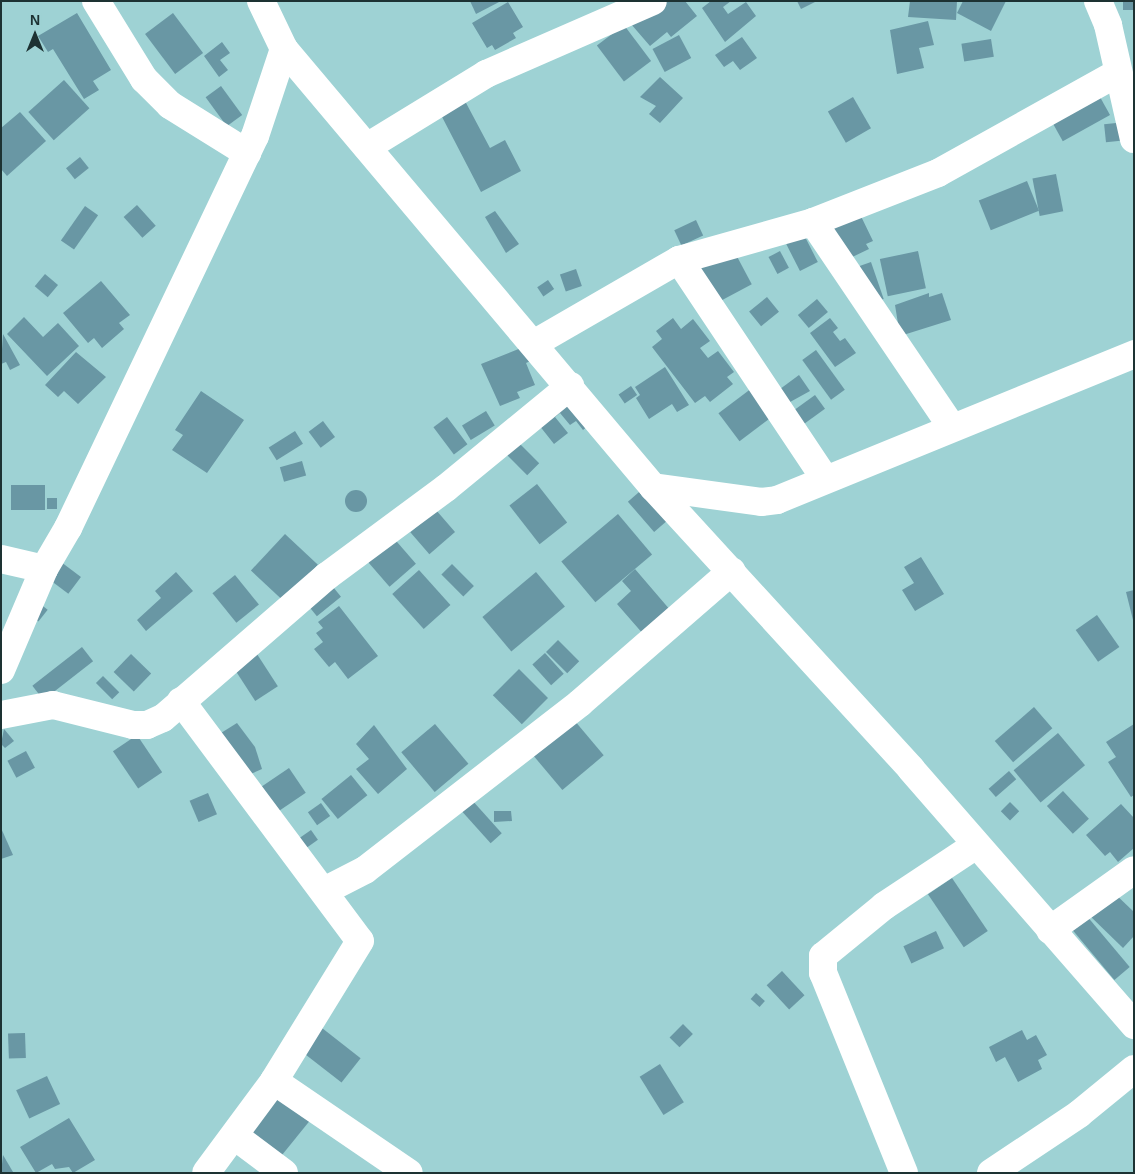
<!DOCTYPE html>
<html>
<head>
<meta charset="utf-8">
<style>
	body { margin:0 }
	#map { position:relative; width:1135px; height:1174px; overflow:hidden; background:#9ed2d4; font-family:Arial,sans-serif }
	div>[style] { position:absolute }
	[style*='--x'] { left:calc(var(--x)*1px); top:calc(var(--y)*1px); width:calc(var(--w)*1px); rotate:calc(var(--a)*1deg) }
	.building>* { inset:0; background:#6997a4; transform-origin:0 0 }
	.round { border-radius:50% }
	.minor>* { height:28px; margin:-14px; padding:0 14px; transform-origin:14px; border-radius:14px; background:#fff }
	span { translate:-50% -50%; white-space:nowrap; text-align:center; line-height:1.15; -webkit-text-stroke:4px #9ed2d4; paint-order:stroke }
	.frame { position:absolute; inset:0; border:2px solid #1d3233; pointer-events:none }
	.north { position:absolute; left:10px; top:10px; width:50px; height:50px; -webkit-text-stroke:4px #9ed2d4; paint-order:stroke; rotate:0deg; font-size:14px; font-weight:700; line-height:20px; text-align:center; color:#1d3233 }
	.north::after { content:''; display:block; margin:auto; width:18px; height:22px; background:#1d3233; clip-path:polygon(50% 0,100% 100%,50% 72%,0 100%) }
</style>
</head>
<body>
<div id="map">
	<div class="building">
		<i style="clip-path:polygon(470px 1px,501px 1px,476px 14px)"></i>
		<i style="clip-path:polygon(663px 1px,685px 1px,697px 16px,671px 37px,667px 32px,650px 46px,631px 24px)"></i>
		<i style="clip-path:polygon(711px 1px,731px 1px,723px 7px,728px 14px,746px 2px,756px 16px,725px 42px,702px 8px)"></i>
		<i style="clip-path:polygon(797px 1px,817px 1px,801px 9px)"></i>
		<i style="clip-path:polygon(910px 1px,957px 1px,956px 20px,908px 17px)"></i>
		<i style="clip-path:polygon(963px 1px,1006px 1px,991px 31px,957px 13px)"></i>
		<i style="left:1123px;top:1px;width:11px;height:9px"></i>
		<i style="clip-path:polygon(508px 2px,523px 27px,513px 33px,516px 38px,495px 50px,492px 45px,487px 48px,472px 23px)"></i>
		<i style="clip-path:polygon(77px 13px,111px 70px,93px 81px,99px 90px,84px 99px,53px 49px,48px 52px,38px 36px)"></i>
		<i style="left:173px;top:13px;width:50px;height:35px;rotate:53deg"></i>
		<i style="clip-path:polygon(928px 21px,934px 45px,919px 48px,924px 68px,897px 74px,890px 30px)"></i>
		<i style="left:624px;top:25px;width:45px;height:34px;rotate:53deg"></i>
		<i style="left:679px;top:35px;width:26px;height:30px;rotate:62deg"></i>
		<i style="clip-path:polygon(742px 37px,757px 58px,740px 70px,733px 61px,724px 67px,715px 55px)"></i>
		<i style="left:991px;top:39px;width:18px;height:30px;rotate:81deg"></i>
		<i style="clip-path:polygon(222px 42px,230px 53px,220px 60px,228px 70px,219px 77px,204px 56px)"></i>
		<i style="clip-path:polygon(660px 77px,683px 98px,660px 123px,649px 114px,656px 106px,640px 97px)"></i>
		<i style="left:64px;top:80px;width:38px;height:48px;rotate:48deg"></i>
		<i style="left:221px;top:86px;width:36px;height:19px;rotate:54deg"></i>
		<i style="left:1095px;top:88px;width:31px;height:54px;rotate:61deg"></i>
		<i style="left:853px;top:97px;width:36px;height:29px;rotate:60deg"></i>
		<i style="clip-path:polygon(465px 101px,490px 148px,505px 140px,521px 171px,481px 192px,440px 113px)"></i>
		<i style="clip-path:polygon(20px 112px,46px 141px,7px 176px,1px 169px,1px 128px)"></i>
		<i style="left:1126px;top:122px;width:18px;height:22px;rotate:84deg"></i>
		<i style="left:80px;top:157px;width:14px;height:18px;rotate:51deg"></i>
		<i style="left:1056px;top:174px;width:38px;height:24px;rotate:79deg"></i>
		<i style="left:1027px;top:181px;width:32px;height:52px;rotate:68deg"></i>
		<i style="left:137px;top:205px;width:28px;height:18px;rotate:48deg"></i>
		<i style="left:85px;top:206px;width:16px;height:42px;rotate:35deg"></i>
		<i style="clip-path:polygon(857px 208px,873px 241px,866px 244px,869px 249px,844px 261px,830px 217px)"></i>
		<i style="clip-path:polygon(495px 211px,519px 244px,506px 253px,485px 217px)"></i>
		<i style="left:696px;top:220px;width:17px;height:24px;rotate:65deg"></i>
		<i style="left:801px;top:229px;width:37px;height:20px;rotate:63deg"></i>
		<i style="left:733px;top:249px;width:40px;height:44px;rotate:62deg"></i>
		<i style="left:780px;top:251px;width:19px;height:13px;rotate:62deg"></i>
		<i style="left:918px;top:251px;width:38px;height:39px;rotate:78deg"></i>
		<i style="left:871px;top:262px;width:39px;height:15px;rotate:71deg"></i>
		<i style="left:576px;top:269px;width:18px;height:17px;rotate:71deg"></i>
		<i style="left:45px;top:274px;width:17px;height:16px;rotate:40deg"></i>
		<i style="left:548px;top:280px;width:11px;height:13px;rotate:56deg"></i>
		<i style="clip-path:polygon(101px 281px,130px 315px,119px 323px,124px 329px,102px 348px,94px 338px,88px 343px,63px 313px)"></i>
		<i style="clip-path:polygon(929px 293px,929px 297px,942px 293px,951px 320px,900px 336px,895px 305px)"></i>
		<i style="left:767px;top:297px;width:19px;height:23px;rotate:51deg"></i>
		<i style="left:817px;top:299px;width:17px;height:25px;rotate:50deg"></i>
		<i style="clip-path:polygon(24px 317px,43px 337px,58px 323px,79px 346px,47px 376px,7px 334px)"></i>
		<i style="clip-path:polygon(673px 318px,681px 329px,693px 319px,710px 341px,700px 348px,708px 358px,718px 351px,734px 372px,727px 377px,733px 384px,710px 402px,705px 396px,695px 403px,652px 347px,662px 339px,656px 331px)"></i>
		<i style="clip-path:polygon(830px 318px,838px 328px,833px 332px,840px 341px,845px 338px,856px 353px,835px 367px,810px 333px)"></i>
		<i style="clip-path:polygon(3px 334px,20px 365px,10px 370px,6px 362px,1px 364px)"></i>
		<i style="clip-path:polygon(531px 344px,537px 358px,526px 363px,535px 385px,517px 392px,520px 398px,500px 406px,481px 364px)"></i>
		<i style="left:816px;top:350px;width:49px;height:17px;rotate:54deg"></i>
		<i style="clip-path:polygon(76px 352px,106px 377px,78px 404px,64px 391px,58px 397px,45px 385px)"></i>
		<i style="clip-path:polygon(665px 367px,689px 405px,677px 412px,672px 404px,649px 419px,636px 398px,640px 395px,635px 387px)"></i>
		<i style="clip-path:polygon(799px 375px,810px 391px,781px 407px,772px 395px)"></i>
		<i style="left:756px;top:385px;width:35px;height:47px;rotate:53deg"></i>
		<i style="left:631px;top:386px;width:11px;height:15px;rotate:56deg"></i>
		<i style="clip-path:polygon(201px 391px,244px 420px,207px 473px,172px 450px,183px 435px,175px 430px)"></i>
		<i style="clip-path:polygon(571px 391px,594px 421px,583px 430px,576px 421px,570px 425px,560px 413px,555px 417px,568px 433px,554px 444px,535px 420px)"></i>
		<i style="left:815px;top:395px;width:17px;height:29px;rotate:54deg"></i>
		<i style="left:486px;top:411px;width:17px;height:28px;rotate:59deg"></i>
		<i style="left:447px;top:417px;width:34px;height:17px;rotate:53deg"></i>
		<i style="left:323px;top:421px;width:20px;height:18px;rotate:53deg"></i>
		<i style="left:295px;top:431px;width:15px;height:31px;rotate:58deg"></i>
		<i style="left:518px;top:442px;width:30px;height:17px;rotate:45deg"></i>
		<i style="left:302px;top:461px;width:15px;height:23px;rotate:74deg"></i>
		<i style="left:537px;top:484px;width:49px;height:35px;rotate:52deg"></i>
		<i style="left:11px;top:485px;width:34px;height:25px"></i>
		<i style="left:646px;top:486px;width:40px;height:24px;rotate:49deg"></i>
		<i class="round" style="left:345px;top:490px;width:22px;height:22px"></i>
		<i style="left:47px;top:498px;width:10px;height:11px"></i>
		<i style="left:436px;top:510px;width:29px;height:34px;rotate:49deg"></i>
		<i style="left:618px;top:514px;width:53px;height:74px;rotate:50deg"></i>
		<i style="left:285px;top:534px;width:45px;height:50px;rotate:43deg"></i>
		<i style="left:391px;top:535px;width:38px;height:35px;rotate:49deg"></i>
		<i style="clip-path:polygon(921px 557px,944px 594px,915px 611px,902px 590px,914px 583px,904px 567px)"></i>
		<i style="left:61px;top:562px;width:25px;height:21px;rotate:37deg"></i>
		<i style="left:452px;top:564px;width:31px;height:15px;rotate:45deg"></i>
		<i style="clip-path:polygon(635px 569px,671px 611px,644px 635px,617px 604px,631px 591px,622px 581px)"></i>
		<i style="left:419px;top:570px;width:47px;height:36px;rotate:48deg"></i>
		<i style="clip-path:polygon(176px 572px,193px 591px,146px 631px,137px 620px,161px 598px,155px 591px)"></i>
		<i style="left:536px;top:572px;width:45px;height:70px;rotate:50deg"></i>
		<i style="left:235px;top:575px;width:38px;height:29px;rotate:51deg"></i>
		<i style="left:329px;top:582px;width:19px;height:31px;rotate:51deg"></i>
		<i style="clip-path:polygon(1134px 590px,1134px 620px,1133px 620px,1126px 592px)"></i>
		<i style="left:39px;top:603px;width:11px;height:15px;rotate:38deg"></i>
		<i style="clip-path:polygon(339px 606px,378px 656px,348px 679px,335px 662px,329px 667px,314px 649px,323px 642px,316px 633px,323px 628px,318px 622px)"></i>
		<i style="left:1097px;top:615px;width:39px;height:26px;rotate:55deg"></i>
		<i style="left:558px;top:640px;width:30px;height:17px;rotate:45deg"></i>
		<i style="left:82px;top:647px;width:18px;height:63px;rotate:52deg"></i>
		<i style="left:255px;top:651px;width:42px;height:27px;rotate:57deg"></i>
		<i style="left:545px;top:653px;width:28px;height:17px;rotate:48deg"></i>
		<i style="left:131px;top:654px;width:28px;height:25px;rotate:44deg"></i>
		<i style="left:519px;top:669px;width:41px;height:37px;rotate:45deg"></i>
		<i style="left:103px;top:676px;width:23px;height:10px;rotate:45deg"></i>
		<i style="left:1034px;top:707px;width:28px;height:52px;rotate:49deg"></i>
		<i style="left:569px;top:714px;width:54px;height:54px;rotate:50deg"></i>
		<i style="clip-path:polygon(237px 723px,255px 747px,262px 769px,246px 776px,221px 733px)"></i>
		<i style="left:435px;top:724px;width:52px;height:44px;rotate:50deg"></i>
		<i style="clip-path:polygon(1134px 724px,1134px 795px,1131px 797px,1108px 762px,1116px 757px,1106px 742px)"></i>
		<i style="clip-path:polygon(374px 725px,407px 769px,378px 794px,356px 769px,369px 759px,356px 744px)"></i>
		<i style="clip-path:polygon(4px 729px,14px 741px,5px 748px,1px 744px)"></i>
		<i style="left:1058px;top:733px;width:42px;height:58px;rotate:50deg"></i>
		<i style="left:137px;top:735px;width:45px;height:29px;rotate:56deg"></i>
		<i style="left:26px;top:751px;width:19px;height:21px;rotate:62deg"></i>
		<i style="left:289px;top:768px;width:30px;height:36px;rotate:56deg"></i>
		<i style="left:1009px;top:771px;width:11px;height:27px;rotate:49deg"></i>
		<i style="left:351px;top:775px;width:26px;height:38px;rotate:51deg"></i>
		<i style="left:1063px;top:791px;width:38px;height:22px;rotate:47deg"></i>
		<i style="left:208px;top:793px;width:23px;height:20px;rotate:67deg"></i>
		<i style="left:471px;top:799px;width:46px;height:15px;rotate:48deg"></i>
		<i style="left:1010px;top:802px;width:13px;height:13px;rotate:45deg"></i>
		<i style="left:321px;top:803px;width:16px;height:16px;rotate:55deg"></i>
		<i style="clip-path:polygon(1121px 804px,1134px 818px,1134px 848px,1118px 862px,1110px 852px,1105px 856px,1086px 835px)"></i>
		<i style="clip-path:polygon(494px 811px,511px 811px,512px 821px,494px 822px)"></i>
		<i style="clip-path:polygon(1px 828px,13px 855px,1px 859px)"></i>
		<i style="left:311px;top:830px;width:12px;height:18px;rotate:55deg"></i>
		<i style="left:952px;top:878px;width:64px;height:29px;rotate:56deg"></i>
		<i style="clip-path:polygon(1110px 889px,1134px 912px,1134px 936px,1123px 948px,1087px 913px)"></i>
		<i style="left:1086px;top:915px;width:68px;height:20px;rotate:50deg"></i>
		<i style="left:936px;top:931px;width:19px;height:36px;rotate:65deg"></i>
		<i style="left:782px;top:971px;width:33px;height:21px;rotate:47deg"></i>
		<i style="left:756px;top:993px;width:12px;height:8px;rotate:42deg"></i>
		<i style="left:683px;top:1024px;width:14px;height:19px;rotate:45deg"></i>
		<i style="left:322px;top:1028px;width:49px;height:31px;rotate:38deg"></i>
		<i style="clip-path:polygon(1022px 1030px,1027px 1040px,1036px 1035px,1047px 1055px,1038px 1060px,1042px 1069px,1018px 1082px,1005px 1057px,996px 1062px,989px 1047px)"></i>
		<i style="left:25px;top:1033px;width:25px;height:17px;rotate:88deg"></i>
		<i style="left:660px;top:1064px;width:45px;height:24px;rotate:58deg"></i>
		<i style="left:47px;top:1076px;width:31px;height:34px;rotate:65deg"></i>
		<i style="left:276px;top:1091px;width:45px;height:55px;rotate:39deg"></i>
		<i style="clip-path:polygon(69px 1118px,95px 1160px,73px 1173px,69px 1167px,55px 1169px,52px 1164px,36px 1173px,20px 1147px)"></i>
		<i style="clip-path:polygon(3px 1155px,13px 1172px,11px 1173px,1px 1173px)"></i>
	</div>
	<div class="minor">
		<i style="--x:96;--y:1;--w:92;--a:58.4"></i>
		<i style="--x:144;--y:79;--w:37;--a:45"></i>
		<i style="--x:170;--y:105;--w:91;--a:31.9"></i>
		<i style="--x:261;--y:1;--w:53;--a:64.4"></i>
		<i style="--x:284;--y:49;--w:573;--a:49.89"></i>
		<i style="--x:653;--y:487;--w:382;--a:47.5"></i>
		<i style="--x:911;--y:769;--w:340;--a:48.9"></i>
		<i style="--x:1098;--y:1;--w:26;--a:67"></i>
		<i style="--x:1108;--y:25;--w:117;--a:77.2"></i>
		<i style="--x:367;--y:147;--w:140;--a:-31.5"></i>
		<i style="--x:486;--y:74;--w:182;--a:-23.6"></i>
		<i style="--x:813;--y:222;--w:248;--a:55.9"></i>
		<i style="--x:679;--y:260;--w:263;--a:56.3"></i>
		<i style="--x:535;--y:343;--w:166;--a:-30"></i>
		<i style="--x:679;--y:260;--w:139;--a:-15.8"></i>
		<i style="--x:813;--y:222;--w:134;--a:-21.4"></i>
		<i style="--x:938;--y:173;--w:204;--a:-29.1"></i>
		<i style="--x:653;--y:487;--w:109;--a:7.9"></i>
		<i style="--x:761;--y:502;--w:16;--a:-7"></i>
		<i style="--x:777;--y:500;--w:386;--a:-22.2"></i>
		<i style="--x:1;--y:559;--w:44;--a:13.1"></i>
		<i style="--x:1;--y:670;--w:110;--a:-66.9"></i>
		<i style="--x:44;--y:569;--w:48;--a:-59.7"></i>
		<i style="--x:68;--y:528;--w:434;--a:-64.5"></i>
		<i style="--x:255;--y:136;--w:92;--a:-71.6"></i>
		<i style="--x:181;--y:701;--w:299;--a:53.3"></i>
		<i style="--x:360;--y:941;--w:164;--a:121.6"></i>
		<i style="--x:274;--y:1081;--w:114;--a:126.5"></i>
		<i style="--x:1;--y:715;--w:53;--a:-10.9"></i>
		<i style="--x:53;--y:705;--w:82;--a:14"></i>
		<i style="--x:133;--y:725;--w:14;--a:0"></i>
		<i style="--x:147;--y:725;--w:17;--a:-24"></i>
		<i style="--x:163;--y:718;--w:217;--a:-40.9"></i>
		<i style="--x:327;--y:576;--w:148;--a:-36.5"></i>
		<i style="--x:446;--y:488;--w:161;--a:-39.4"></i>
		<i style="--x:324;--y:891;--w:46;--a:-27.1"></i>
		<i style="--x:365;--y:870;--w:272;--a:-37.8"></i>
		<i style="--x:580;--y:703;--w:201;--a:-41"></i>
		<i style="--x:1050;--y:930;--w:103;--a:-35.5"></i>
		<i style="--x:274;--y:1081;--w:163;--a:34.3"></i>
		<i style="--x:236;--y:1137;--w:60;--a:36.9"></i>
		<i style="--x:904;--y:1173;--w:216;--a:-112"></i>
		<i style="--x:823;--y:973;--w:17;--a:-90"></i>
		<i style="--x:823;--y:956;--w:79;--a:-39.3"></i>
		<i style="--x:884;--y:906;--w:110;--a:-33.5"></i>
		<i style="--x:991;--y:1173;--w:106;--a:-33.8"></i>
		<i style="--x:1079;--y:1114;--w:71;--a:-39.3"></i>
	</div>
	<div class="frame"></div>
	<div class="north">N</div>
</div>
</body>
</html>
